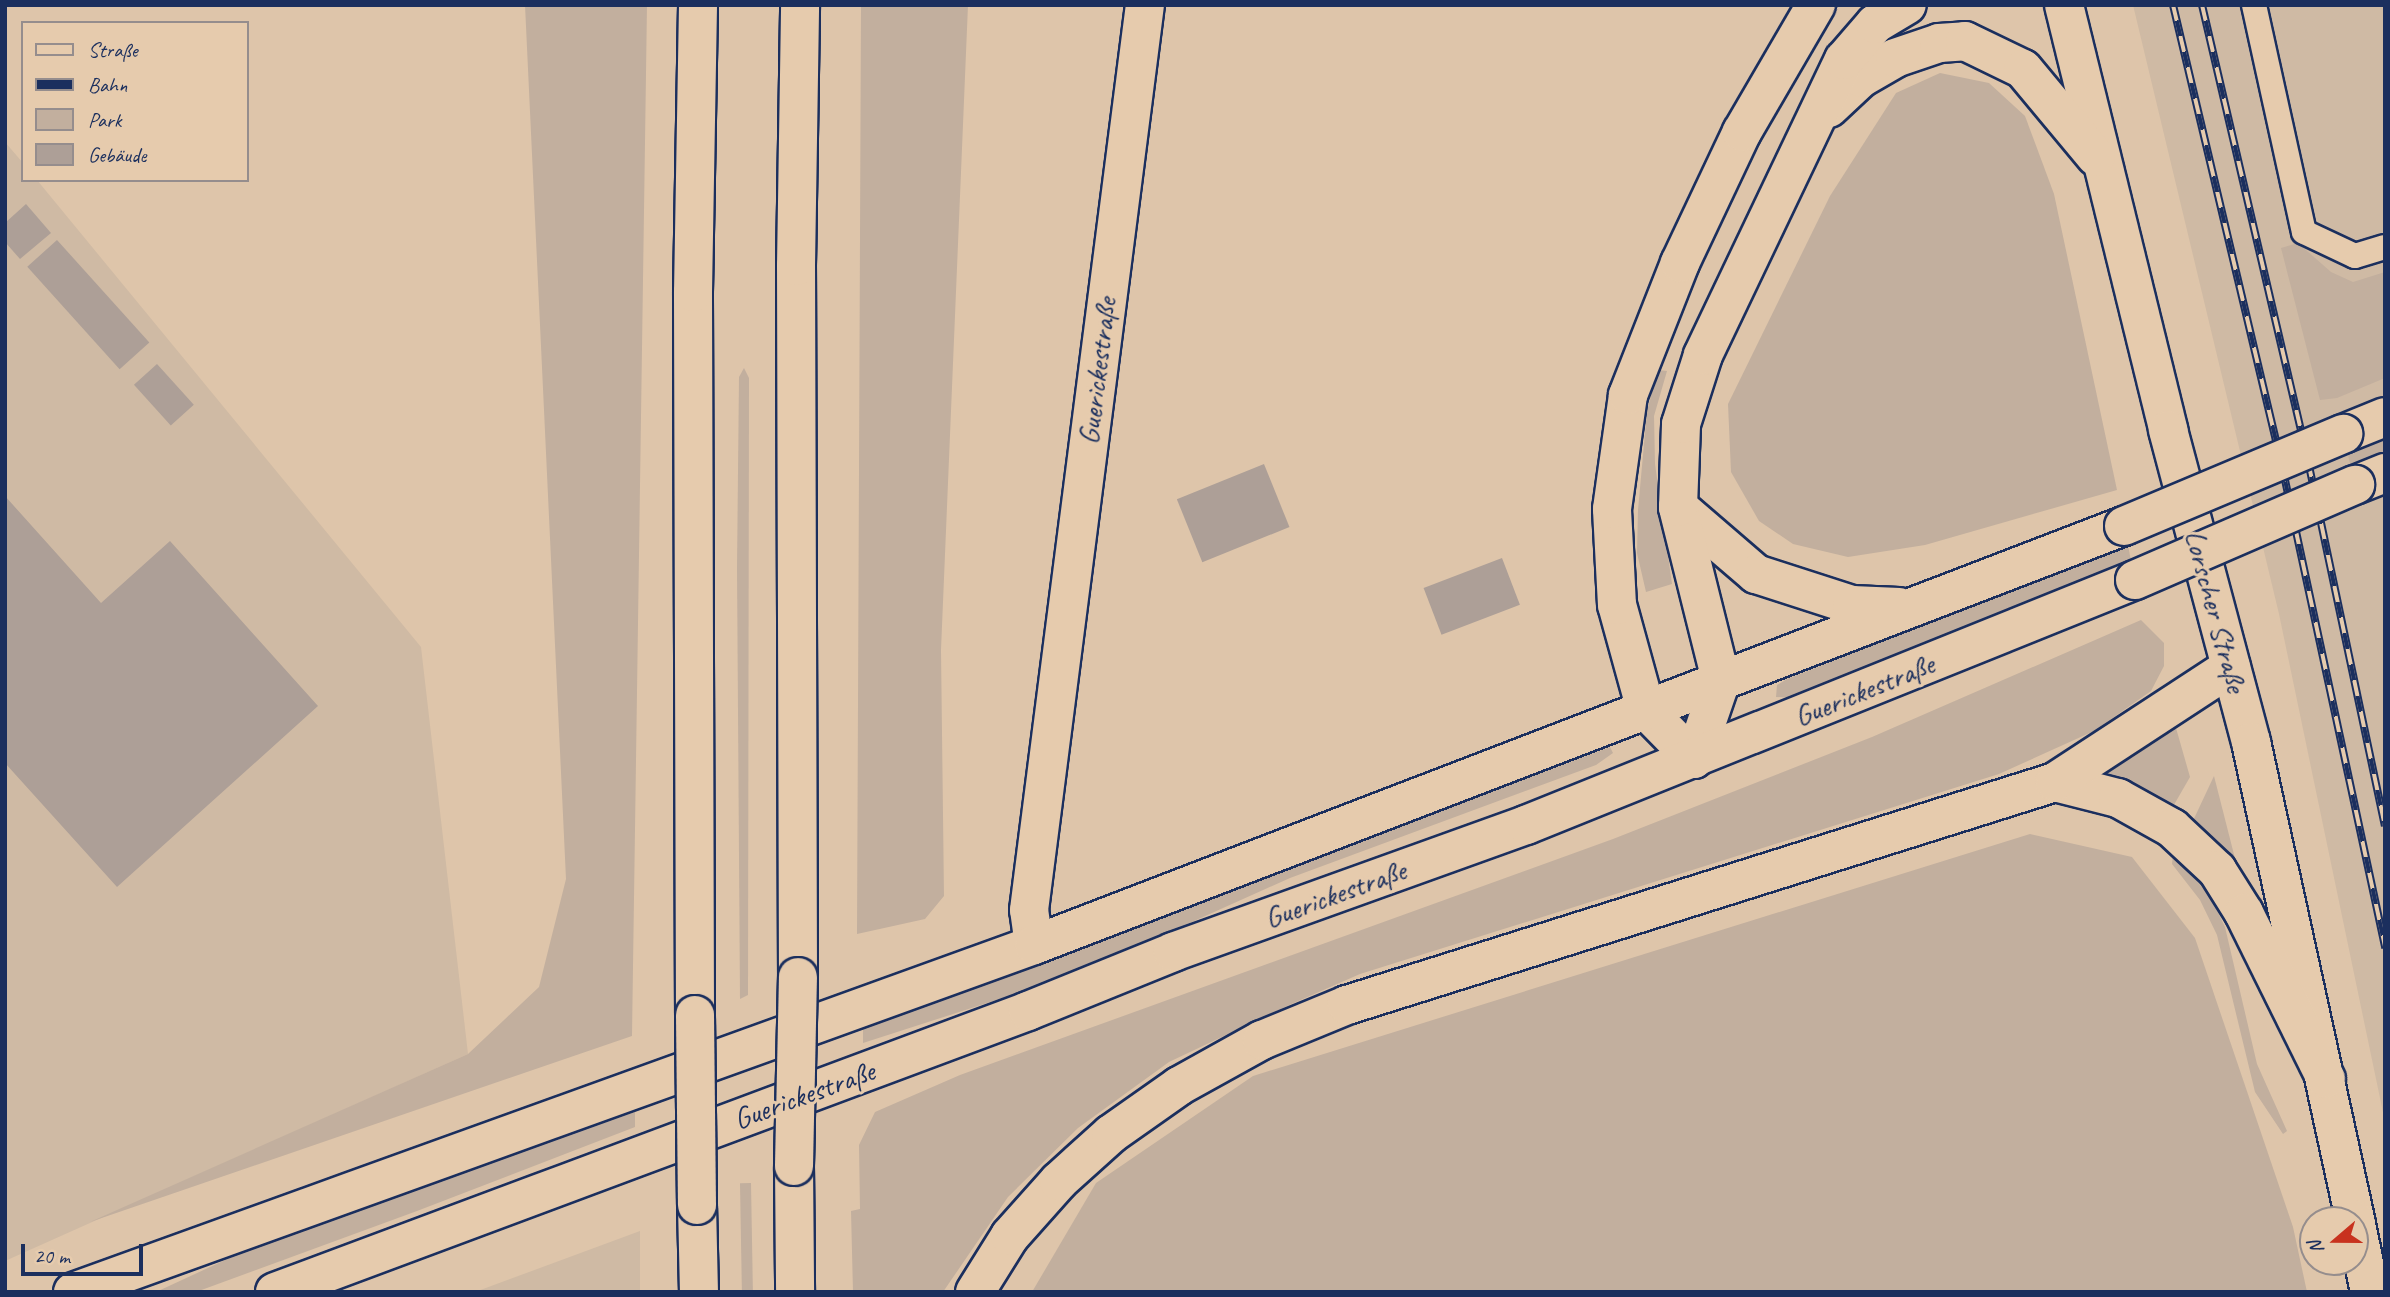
<!DOCTYPE html>
<html>
<head>
<meta charset="utf-8">
<style>
	body { margin:0 }
	#map { position:relative; width:2390px; height:1297px; overflow:hidden; background:#dec5aa; font-family:Caveat,sans-serif }
	div>[style] { position:absolute }
	[style*='--x'] { left:calc(var(--x)*1px); top:calc(var(--y)*1px); width:calc(var(--w)*1px); rotate:calc(var(--a)*1deg) }
	.built>* { inset:0; background:#cfbaa4 }
	.green>* { inset:0; background:#c2af9e; transform-origin:0 0 }
	.building>* { inset:0; background:#ad9f97; transform-origin:0 0 }
	.roads { filter:drop-shadow(2px 0 #1b2f5e) drop-shadow(-2px 0 #1b2f5e) drop-shadow(0 2px #1b2f5e) drop-shadow(0 -2px #1b2f5e) }
	.lane>* { height:24px; margin:-12px; padding:0 12px; transform-origin:12px; border-radius:12px; background:#e6cbad }
	.street>* { height:38px; margin:-19px; padding:0 19px; transform-origin:19px; border-radius:19px; background:#e6cbad }
	.secondary>* { height:38px; margin:-19px; padding:0 19px; transform-origin:19px; border-radius:19px; background:#e6cbad }
	.highway>* { height:38px; margin:-19px; padding:0 19px; transform-origin:19px; border-radius:19px; background:#e6cbad }
	.rail>* { height:8px; margin-top:-4px; transform-origin:0; background:repeating-linear-gradient(90deg,#e6cbad 0 16px,#1b2f5e 0 32px); box-sizing:border-box; border-block:2px solid #1b2f5e }
	.bridges { filter:drop-shadow(2px 0 #1b2f5e) drop-shadow(-2px 0 #1b2f5e) drop-shadow(0 2px #1b2f5e) drop-shadow(0 -2px #1b2f5e) }
	.secondary-bridge>* { height:38px; margin:-19px; padding:0 19px; transform-origin:19px; border-radius:19px; background:#e6cbad }
	.highway-bridge>* { height:38px; margin:-19px; padding:0 19px; transform-origin:19px; border-radius:19px; background:#e6cbad }
	span { translate:-50% -50%; white-space:nowrap; text-align:center; line-height:1.15; -webkit-text-stroke:6px #e6cbad; paint-order:stroke }
	.street-label { font-size:30px; color:#1b2f5e }
	.frame { position:absolute; inset:0; border:7px solid #1b2f5e; pointer-events:none }
	.legend { position:absolute; left:21px; top:21px; width:228px; height:161px; box-sizing:border-box; background:#e6cbad; border:2px solid #958d8d; margin:0; padding:9px 12px; list-style:none; font-size:21px; color:#1b2f5e }
	.legend li { display:flex; align-items:center; gap:14px; height:35px }
	.legend b { width:35px; border:2px solid #958d8d }
	.north { position:absolute; left:2299px; top:1206px; width:70px; height:70px; box-sizing:border-box; background:#e6cbad; border:2px solid #958d8d; border-radius:50%; rotate:250deg; font-size:19px; font-weight:700; line-height:28px; text-align:center; color:#1b2f5e }
	.north::after { content:''; display:block; margin:auto; width:24px; height:32px; background:#c8321e; clip-path:polygon(50% 0,100% 100%,50% 72%,0 100%) }
	.scale { position:absolute; left:21px; top:1244px; width:122px; height:32px; box-sizing:border-box; border:4px solid #1b2f5e; border-top:0; padding-left:9px; font-size:21px; line-height:24px; white-space:nowrap; color:#1b2f5e; -webkit-text-stroke:5px #e6cbad; paint-order:stroke }
</style>
</head>
<body>
<div id="map">
	<div class="built">
		<i style="clip-path:polygon(2133px 5px,2385px 5px,2385px 1122px,2279px 614px)"></i>
		<i style="clip-path:polygon(5px 142px,23px 163px,23px 180px,37px 180px,421px 647px,468px 1054px,5px 1261px)"></i>
		<i style="clip-path:polygon(640px 1231px,640px 1292px,475px 1292px)"></i>
	</div>
	<div class="green">
		<i style="clip-path:polygon(525px 5px,647px 5px,632px 1036px,90px 1222px,468px 1054px,539px 987px,566px 879px)"></i>
		<i style="clip-path:polygon(861px 5px,968px 5px,941px 650px,944px 896px,925px 919px,857px 934px)"></i>
		<i style="clip-path:polygon(1940px 73px,1989px 83px,2025px 116px,2054px 194px,2117px 490px,1925px 545px,1848px 557px,1793px 544px,1759px 521px,1731px 472px,1728px 404px,1830px 196px,1896px 93px)"></i>
		<i style="clip-path:polygon(2298px 243px,2331px 272px,2353px 282px,2385px 272px,2385px 378px,2337px 398px,2320px 400px,2281px 248px)"></i>
		<i style="clip-path:polygon(744px 368px,749px 378px,748px 995px,740px 999px,737px 568px,739px 377px)"></i>
		<i style="clip-path:polygon(1658px 370px,1667px 371px,1654px 416px,1655px 464px,1672px 584px,1646px 592px,1637px 553px,1638px 510px,1647px 411px)"></i>
		<i style="clip-path:polygon(2385px 440px,2385px 453px,2351px 468px,2348px 455px)"></i>
		<i style="clip-path:polygon(2128px 545px,2131px 561px,1803px 698px,1776px 697px,1777px 685px,1787px 679px)"></i>
		<i style="clip-path:polygon(2141px 620px,2164px 643px,2164px 666px,2151px 691px,2094px 731px,1999px 774px,1360px 974px,1287px 1006px,1169px 1062px,1078px 1128px,1008px 1197px,943px 1292px,853px 1292px,851px 1211px,860px 1209px,859px 1145px,875px 1112px,960px 1075px,1613px 839px,1872px 737px)"></i>
		<i style="clip-path:polygon(2176px 728px,2190px 777px,2171px 810px,2095px 779px)"></i>
		<i style="clip-path:polygon(1610px 747px,1613px 753px,1596px 765px,1290px 878px,1074px 975px,863px 1043px,863px 1029px)"></i>
		<i style="clip-path:polygon(2214px 776px,2241px 882px,2191px 825px)"></i>
		<i style="clip-path:polygon(2030px 834px,2132px 857px,2195px 938px,2293px 1227px,2307px 1292px,1032px 1292px,1096px 1183px,1253px 1076px)"></i>
		<i style="clip-path:polygon(2173px 854px,2210px 896px,2225px 927px,2257px 1064px,2287px 1131px,2283px 1134px,2255px 1092px,2217px 935px,2200px 900px,2172px 864px)"></i>
		<i style="clip-path:polygon(635px 1112px,635px 1127px,417px 1211px,196px 1292px,156px 1292px,275px 1237px)"></i>
		<i style="left:751px;top:1183px;width:109px;height:11px;rotate:89deg"></i>
	</div>
	<div class="building">
		<i style="clip-path:polygon(26px 204px,51px 233px,20px 259px,5px 242px,5px 223px)"></i>
		<i style="left:57px;top:240px;width:138px;height:40px;rotate:48deg"></i>
		<i style="left:157px;top:364px;width:55px;height:31px;rotate:48deg"></i>
		<i style="left:1264px;top:464px;width:68px;height:94px;rotate:68deg"></i>
		<i style="clip-path:polygon(5px 496px,101px 603px,170px 541px,318px 706px,117px 887px,5px 763px)"></i>
		<i style="left:1502px;top:558px;width:50px;height:84px;rotate:69deg"></i>
	</div>
	<div class="roads">
		<div class="lane">
			<i style="--x:2254;--y:5;--w:232;--a:77.6"></i>
			<i style="--x:2304;--y:232;--w:56;--a:25.2"></i>
			<i style="--x:2355;--y:256;--w:31;--a:-17"></i>
		</div>
		<div class="street">
			<i style="--x:1034;--y:945;--w:35;--a:-98"></i>
			<i style="--x:1029;--y:910;--w:912;--a:-82.7"></i>
		</div>
		<div class="secondary">
			<i style="--x:2064;--y:5;--w:438;--a:76.2"></i>
			<i style="--x:2168;--y:430;--w:323;--a:75.1"></i>
			<i style="--x:2251;--y:742;--w:489;--a:77.7"></i>
			<i style="--x:1829;--y:108;--w:44;--a:-43.2"></i>
			<i style="--x:1861;--y:78;--w:39;--a:-30"></i>
			<i style="--x:1895;--y:58;--w:46;--a:-18.8"></i>
			<i style="--x:1939;--y:43;--w:26;--a:-4"></i>
			<i style="--x:1965;--y:41;--w:64;--a:25.8"></i>
			<i style="--x:2023;--y:69;--w:114;--a:50.3"></i>
			<i style="--x:2343;--y:434;--w:45;--a:-22"></i>
			<i style="--x:2355;--y:485;--w:32;--a:-22"></i>
			<i style="--x:1678;--y:507;--w:103;--a:40.7"></i>
			<i style="--x:1756;--y:574;--w:101;--a:17.9"></i>
			<i style="--x:1852;--y:605;--w:47;--a:2.4"></i>
			<i style="--x:1694;--y:759;--w:83;--a:-71.1"></i>
			<i style="--x:1721;--y:680;--w:178;--a:-104"></i>
			<i style="--x:1678;--y:507;--w:83;--a:-87.9"></i>
			<i style="--x:1681;--y:424;--w:72;--a:-72.3"></i>
			<i style="--x:1703;--y:355;--w:327;--a:-64.5"></i>
			<i style="--x:1844;--y:60;--w:48;--a:-49.3"></i>
			<i style="--x:1875;--y:24;--w:37;--a:-31"></i>
			<i style="--x:1694;--y:759;--w:69;--a:-134.4"></i>
			<i style="--x:1646;--y:710;--w:109;--a:-105.4"></i>
			<i style="--x:1617;--y:605;--w:96;--a:-93"></i>
			<i style="--x:1612;--y:509;--w:115;--a:-82"></i>
			<i style="--x:1628;--y:395;--w:142;--a:-68.5"></i>
			<i style="--x:1680;--y:263;--w:145;--a:-64.7"></i>
			<i style="--x:1742;--y:132;--w:147;--a:-59.8"></i>
			<i style="--x:2355;--y:1220;--w:74;--a:78.2"></i>
			<i style="--x:73;--y:1292;--w:1022;--a:-19.85"></i>
			<i style="--x:1034;--y:945;--w:1168;--a:-21.03"></i>
			<i style="--x:275;--y:1292;--w:804;--a:-20.46"></i>
			<i style="--x:1028;--y:1011;--w:157;--a:-22.1"></i>
			<i style="--x:1173;--y:952;--w:375;--a:-19.8"></i>
			<i style="--x:1526;--y:825;--w:656;--a:-21.91"></i>
		</div>
		<div class="highway">
			<i style="--x:2055;--y:782;--w:65;--a:14.3"></i>
			<i style="--x:2118;--y:798;--w:62;--a:29.1"></i>
			<i style="--x:2172;--y:828;--w:62;--a:43"></i>
			<i style="--x:2217;--y:870;--w:51;--a:57.9"></i>
			<i style="--x:2244;--y:913;--w:185;--a:63.7"></i>
			<i style="--x:798;--y:977;--w:711;--a:-90.16"></i>
			<i style="--x:796;--y:266;--w:261;--a:-89.1"></i>
			<i style="--x:695;--y:1015;--w:723;--a:-90.16"></i>
			<i style="--x:693;--y:292;--w:287;--a:-89"></i>
			<i style="--x:794;--y:1166;--w:126;--a:89.5"></i>
			<i style="--x:697;--y:1205;--w:87;--a:88.7"></i>
			<i style="--x:975;--y:1292;--w:66;--a:-58"></i>
			<i style="--x:1010;--y:1236;--w:74;--a:-48.3"></i>
			<i style="--x:1059;--y:1181;--w:70;--a:-42.1"></i>
			<i style="--x:1111;--y:1134;--w:83;--a:-35.2"></i>
			<i style="--x:1179;--y:1086;--w:95;--a:-29"></i>
			<i style="--x:1262;--y:1040;--w:92;--a:-22.4"></i>
			<i style="--x:1347;--y:1005;--w:742;--a:-17.48"></i>
			<i style="--x:2055;--y:782;--w:210;--a:-33.2"></i>
		</div>
	</div>
	<div class="rail">
		<i style="--x:2173;--y:5;--w:474;--a:76.7"></i>
		<i style="--x:2282;--y:466;--w:493;--a:77.9"></i>
		<i style="--x:2202;--y:5;--w:468;--a:76.9"></i>
		<i style="--x:2308;--y:461;--w:373;--a:78.1"></i>
	</div>
	<div class="bridges">
		<div class="secondary-bridge">
			<i style="--x:2124;--y:526;--w:238;--a:-22.8"></i>
			<i style="--x:2135;--y:580;--w:240;--a:-23.4"></i>
		</div>
		<div class="highway-bridge">
			<i style="--x:695;--y:1015;--w:190;--a:89.4"></i>
			<i style="--x:794;--y:1166;--w:189;--a:-88.8"></i>
		</div>
	</div>
	<div class="street-label">
		<span style="left:1097px;top:371px;rotate:-83deg">Guerickestraße</span>
		<span style="left:2216px;top:611px;rotate:75deg">Lorscher Straße</span>
		<span style="left:1864px;top:690px;rotate:-22deg">Guerickestraße</span>
		<span style="left:1335px;top:894px;rotate:-20deg">Guerickestraße</span>
		<span style="left:804px;top:1095px;rotate:-20deg">Guerickestraße</span>
	</div>
	<div class="frame"></div>
	<ul class="legend">
	<li><b style="height:9px;background:#e6cbad"></b>Straße</li>
	<li><b style="height:9px;background:#1b2f5e"></b>Bahn</li>
	<li><b style="height:19px;background:#c2af9e"></b>Park</li>
	<li><b style="height:19px;background:#ad9f97"></b>Gebäude</li>
	</ul>
	<div class="north">N</div>
	<div class="scale">20 m</div>
</div>
</body>
</html>
